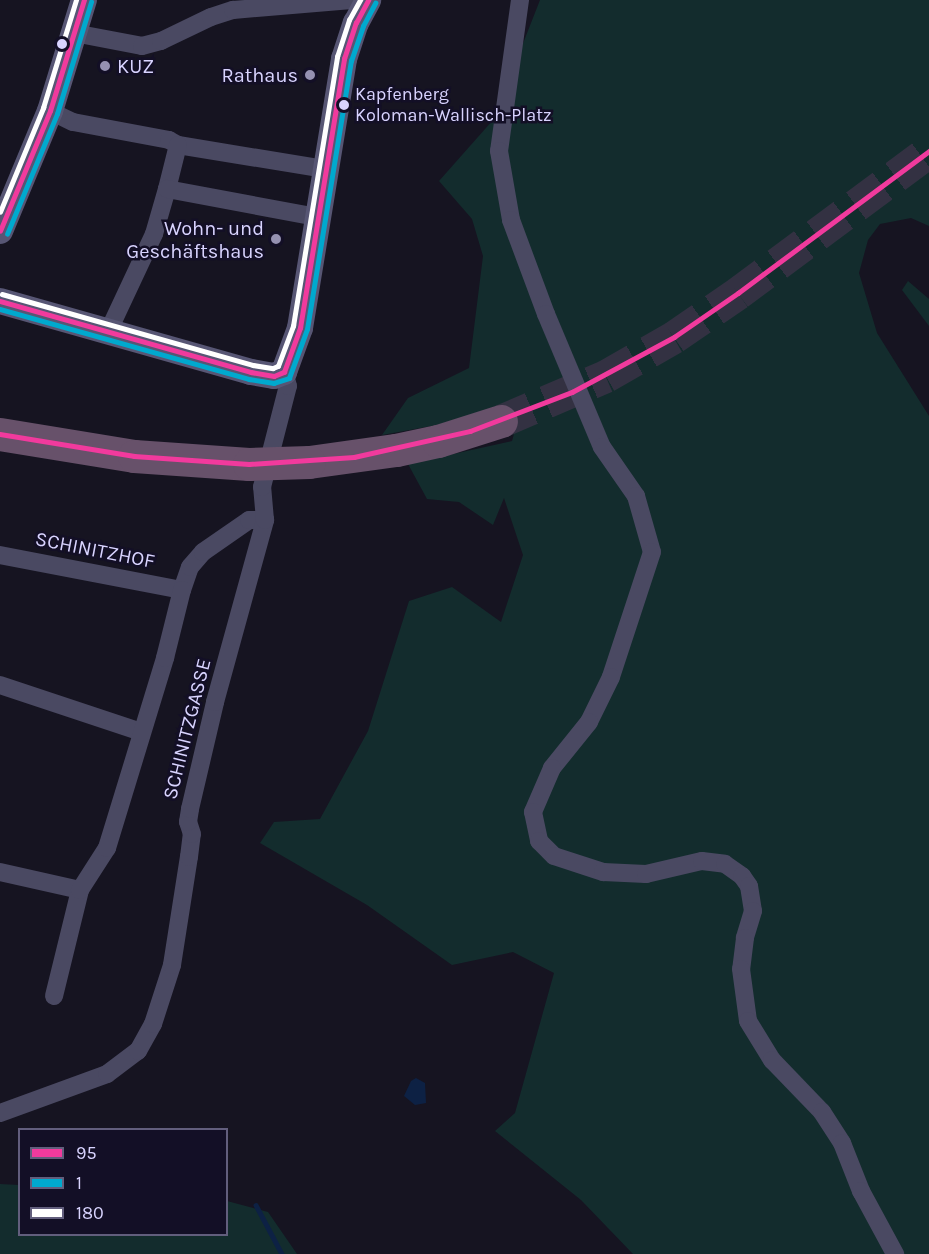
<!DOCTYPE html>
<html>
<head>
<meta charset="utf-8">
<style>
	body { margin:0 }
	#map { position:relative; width:929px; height:1254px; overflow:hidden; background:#161421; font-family:Karla,sans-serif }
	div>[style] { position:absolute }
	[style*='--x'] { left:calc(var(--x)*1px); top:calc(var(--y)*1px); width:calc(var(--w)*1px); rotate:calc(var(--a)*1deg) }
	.green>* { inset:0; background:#132c2d }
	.water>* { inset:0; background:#0d2144 }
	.stream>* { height:4.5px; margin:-2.25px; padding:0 2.25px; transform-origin:2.25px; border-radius:2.25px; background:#0d2144 }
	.highway-tunnel>* { height:33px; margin-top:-16.5px; transform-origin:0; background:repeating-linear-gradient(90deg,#333142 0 33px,transparent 0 49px) }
	.street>* { height:18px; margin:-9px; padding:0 9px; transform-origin:9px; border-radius:9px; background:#4a4962 }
	.secondary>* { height:26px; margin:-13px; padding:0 13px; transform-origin:13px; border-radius:13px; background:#575674 }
	.highway>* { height:33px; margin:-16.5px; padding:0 16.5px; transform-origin:16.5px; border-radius:16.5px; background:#67516a }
	.highway-bridge>* { height:33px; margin:-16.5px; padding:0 16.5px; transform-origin:16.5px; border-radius:16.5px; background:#67516a }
	.bus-1>* { height:4.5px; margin:-2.25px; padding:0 2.25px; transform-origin:2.25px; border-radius:2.25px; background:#f13a9d }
	.bus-2>* { height:4.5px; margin:-2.25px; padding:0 2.25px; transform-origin:2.25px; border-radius:2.25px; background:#00a9ce }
	.bus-3>* { height:4.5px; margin:-2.25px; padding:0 2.25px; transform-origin:2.25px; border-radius:2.25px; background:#fff }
	.dots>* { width:16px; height:16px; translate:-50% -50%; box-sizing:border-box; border:3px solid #130f26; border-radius:50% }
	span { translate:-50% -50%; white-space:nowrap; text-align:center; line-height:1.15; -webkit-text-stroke:5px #130f26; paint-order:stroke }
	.bus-label { font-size:18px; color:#d9d4ff }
	.left { translate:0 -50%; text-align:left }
	.poi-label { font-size:20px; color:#d9d4ff }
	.right { translate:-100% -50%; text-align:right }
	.street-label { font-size:20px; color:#d9d4ff }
	.legend { position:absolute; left:18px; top:1128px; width:210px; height:108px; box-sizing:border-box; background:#130f26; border:2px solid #625e7d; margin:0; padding:8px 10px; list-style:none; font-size:18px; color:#d9d4ff }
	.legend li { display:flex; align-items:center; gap:12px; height:30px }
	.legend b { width:30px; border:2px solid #625e7d }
</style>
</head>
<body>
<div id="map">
	<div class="green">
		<i style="clip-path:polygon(540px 0,929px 0,929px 226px,911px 218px,880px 224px,868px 240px,859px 273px,877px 333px,929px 416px,929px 1254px,633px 1254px,581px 1200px,495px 1131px,515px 1113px,554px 973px,513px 952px,452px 965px,367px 905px,260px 843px,274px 822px,320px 819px,368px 731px,409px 601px,452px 587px,501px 622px,523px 555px,504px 498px,493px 525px,459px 502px,427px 499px,408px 464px,512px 441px,514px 434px,507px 437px,495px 408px,437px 425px,382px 435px,408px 398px,469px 368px,483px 256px,472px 219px,439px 181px,493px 120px)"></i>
		<i style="clip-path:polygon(908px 281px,929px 299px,929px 326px,902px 290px)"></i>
		<i style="clip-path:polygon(0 1184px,19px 1185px,20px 1234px,226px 1234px,227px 1201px,268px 1212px,297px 1254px,0 1254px)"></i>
	</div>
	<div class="water">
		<i style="clip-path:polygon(416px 1078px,425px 1083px,426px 1103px,415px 1105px,404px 1096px,411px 1081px)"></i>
	</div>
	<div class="stream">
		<i style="--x:256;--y:1205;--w:55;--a:62"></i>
	</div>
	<div class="highway-tunnel">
		<i style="--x:501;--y:421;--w:114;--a:-23.2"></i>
		<i style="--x:606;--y:376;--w:78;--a:-29.8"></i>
		<i style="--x:674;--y:337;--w:78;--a:-34.5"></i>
		<i style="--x:738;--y:293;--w:238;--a:-36.6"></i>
	</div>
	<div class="street">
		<i style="--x:520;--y:0;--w:152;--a:97.9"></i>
		<i style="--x:499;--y:151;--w:70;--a:80.1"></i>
		<i style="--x:511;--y:220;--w:100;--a:69.6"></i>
		<i style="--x:546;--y:314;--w:144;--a:67.2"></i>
		<i style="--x:602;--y:447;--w:60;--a:55.2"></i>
		<i style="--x:636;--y:496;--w:58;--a:74.1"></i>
		<i style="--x:652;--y:552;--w:132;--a:108.2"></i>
		<i style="--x:611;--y:677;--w:50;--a:116.1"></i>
		<i style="--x:589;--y:722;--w:59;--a:128.8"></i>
		<i style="--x:552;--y:768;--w:48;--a:113.4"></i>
		<i style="--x:533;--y:812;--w:30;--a:78"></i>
		<i style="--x:539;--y:841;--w:21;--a:45"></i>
		<i style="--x:554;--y:856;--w:52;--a:18.1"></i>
		<i style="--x:603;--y:872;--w:43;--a:2.7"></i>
		<i style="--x:646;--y:874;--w:57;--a:-13.1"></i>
		<i style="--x:702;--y:861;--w:23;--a:7"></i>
		<i style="--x:725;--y:864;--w:21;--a:35"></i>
		<i style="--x:742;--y:876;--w:12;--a:55"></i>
		<i style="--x:749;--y:886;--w:25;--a:81"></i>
		<i style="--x:753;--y:911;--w:28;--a:107"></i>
		<i style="--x:745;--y:938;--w:31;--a:97"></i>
		<i style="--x:741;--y:969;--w:52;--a:82.3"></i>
		<i style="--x:748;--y:1021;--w:46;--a:58.4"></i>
		<i style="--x:772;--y:1060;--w:72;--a:46.1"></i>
		<i style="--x:822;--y:1112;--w:37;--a:57"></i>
		<i style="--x:842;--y:1143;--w:52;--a:68.4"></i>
		<i style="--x:861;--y:1191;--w:72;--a:61.6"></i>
		<i style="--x:74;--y:33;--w:69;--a:10.8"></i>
		<i style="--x:142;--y:46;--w:20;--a:-15"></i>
		<i style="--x:161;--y:41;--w:55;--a:-25.6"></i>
		<i style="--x:211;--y:17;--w:23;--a:-18"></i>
		<i style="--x:233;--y:10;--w:119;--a:-4.8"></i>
		<i style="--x:50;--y:111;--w:25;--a:26"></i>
		<i style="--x:73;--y:122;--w:98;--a:10.6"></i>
		<i style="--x:169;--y:140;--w:10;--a:29"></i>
		<i style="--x:178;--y:145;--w:148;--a:9.3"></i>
		<i style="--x:167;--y:189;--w:45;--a:-76"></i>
		<i style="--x:109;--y:330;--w:106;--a:-64.9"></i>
		<i style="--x:154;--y:234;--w:47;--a:-73.9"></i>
		<i style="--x:167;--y:189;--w:153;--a:10.6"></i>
		<i style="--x:0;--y:555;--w:185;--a:10.9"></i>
		<i style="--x:182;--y:590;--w:24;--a:-71"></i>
		<i style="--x:190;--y:567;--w:20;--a:-49"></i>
		<i style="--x:203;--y:552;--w:56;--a:-34.8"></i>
		<i style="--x:249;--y:520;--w:16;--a:0"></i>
		<i style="--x:0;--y:685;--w:149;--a:18.4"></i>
		<i style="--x:0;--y:872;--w:82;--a:12.7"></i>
		<i style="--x:54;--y:996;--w:109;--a:-76.2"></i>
		<i style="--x:80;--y:890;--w:50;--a:-57.3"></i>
		<i style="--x:107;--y:848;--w:199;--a:-73"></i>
		<i style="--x:165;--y:658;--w:70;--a:-76"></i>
		<i style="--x:0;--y:1113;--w:114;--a:-20"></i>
		<i style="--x:107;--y:1074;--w:39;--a:-37"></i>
		<i style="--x:138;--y:1051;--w:31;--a:-61"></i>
		<i style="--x:153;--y:1024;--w:62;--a:-72.1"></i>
		<i style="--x:172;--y:965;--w:109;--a:-81.1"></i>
		<i style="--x:189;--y:857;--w:23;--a:-83"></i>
		<i style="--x:192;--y:834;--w:13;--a:-108"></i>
		<i style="--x:188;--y:822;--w:13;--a:-81"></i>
		<i style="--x:190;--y:809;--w:110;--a:-76.8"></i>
		<i style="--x:215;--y:702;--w:189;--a:-74.6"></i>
		<i style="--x:265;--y:520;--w:33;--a:-95"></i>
		<i style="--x:262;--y:487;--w:104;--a:-75.6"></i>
		<i style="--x:288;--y:386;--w:15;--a:-106"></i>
	</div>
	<div class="secondary">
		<i style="--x:0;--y:231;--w:130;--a:-67.4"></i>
		<i style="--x:50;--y:111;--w:116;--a:-73"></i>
		<i style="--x:0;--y:301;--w:261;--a:15.8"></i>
		<i style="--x:251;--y:372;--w:23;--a:10"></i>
		<i style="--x:274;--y:376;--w:11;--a:-22"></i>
		<i style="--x:284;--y:372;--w:47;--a:-70"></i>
		<i style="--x:300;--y:328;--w:273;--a:-80.7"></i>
		<i style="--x:344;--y:59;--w:38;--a:-72"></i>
		<i style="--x:356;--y:23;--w:26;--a:-62"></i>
	</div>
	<div class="highway">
		<i style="--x:0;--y:434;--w:136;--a:9.3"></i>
		<i style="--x:134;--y:456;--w:115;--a:4"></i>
		<i style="--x:309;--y:462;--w:88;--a:-7.9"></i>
		<i style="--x:396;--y:450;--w:43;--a:-12.1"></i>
		<i style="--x:438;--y:441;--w:66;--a:-17.6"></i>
	</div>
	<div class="highway-bridge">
		<i style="--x:249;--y:464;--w:60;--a:-1.9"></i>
	</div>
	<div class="bus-1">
		<i style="--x:0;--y:231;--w:130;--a:-67.4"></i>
		<i style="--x:50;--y:111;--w:116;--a:-73"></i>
		<i style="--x:0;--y:301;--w:261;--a:15.8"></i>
		<i style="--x:251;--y:372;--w:23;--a:10"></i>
		<i style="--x:274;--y:376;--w:11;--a:-22"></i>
		<i style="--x:284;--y:372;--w:47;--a:-70"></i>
		<i style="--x:300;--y:328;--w:273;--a:-80.7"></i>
		<i style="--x:344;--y:59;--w:38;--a:-72"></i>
		<i style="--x:356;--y:23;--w:26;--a:-62"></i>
		<i style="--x:0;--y:434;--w:136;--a:9.3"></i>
		<i style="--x:134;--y:456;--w:115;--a:4"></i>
		<i style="--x:249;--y:464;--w:105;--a:-3.8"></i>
		<i style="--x:354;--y:457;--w:119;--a:-12.6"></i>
		<i style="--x:470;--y:431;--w:109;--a:-20.9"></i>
		<i style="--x:572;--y:392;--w:116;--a:-28.3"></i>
		<i style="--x:674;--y:337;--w:78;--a:-34.5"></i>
		<i style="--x:738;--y:293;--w:238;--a:-36.6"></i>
	</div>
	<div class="bus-2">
		<i style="--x:7;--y:234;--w:130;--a:-67.4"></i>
		<i style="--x:57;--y:114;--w:117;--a:-73.1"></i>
		<i style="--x:0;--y:309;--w:259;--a:15.7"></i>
		<i style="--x:249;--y:379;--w:25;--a:9"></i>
		<i style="--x:274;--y:383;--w:16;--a:-18"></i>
		<i style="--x:289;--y:378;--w:52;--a:-69.8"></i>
		<i style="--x:307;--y:329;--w:272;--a:-80.7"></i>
		<i style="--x:351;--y:61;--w:37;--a:-71"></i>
		<i style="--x:363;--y:26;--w:26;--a:-62"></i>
	</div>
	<div class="bus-3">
		<i style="--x:0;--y:212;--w:113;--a:-67.5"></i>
		<i style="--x:43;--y:108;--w:113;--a:-73"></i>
		<i style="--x:2;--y:294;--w:261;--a:15.8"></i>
		<i style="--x:253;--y:365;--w:20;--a:9"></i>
		<i style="--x:273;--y:368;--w:5;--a:-22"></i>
		<i style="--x:278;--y:366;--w:43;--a:-69.4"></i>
		<i style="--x:293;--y:326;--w:273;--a:-80.7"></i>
		<i style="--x:337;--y:57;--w:39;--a:-72"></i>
		<i style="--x:349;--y:20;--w:23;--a:-61"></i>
	</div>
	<div class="dots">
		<i style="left:62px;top:44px;background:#d9d4ff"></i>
		<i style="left:105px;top:66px;background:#9591b1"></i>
		<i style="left:310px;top:75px;background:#9591b1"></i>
		<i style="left:344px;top:105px;background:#d9d4ff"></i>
		<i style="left:276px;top:239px;background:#9591b1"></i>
	</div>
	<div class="bus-label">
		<span class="left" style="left:355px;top:105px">Kapfenberg<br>Koloman-Wallisch-Platz</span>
	</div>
	<div class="poi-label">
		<span class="left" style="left:117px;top:66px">KUZ</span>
		<span class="right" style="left:298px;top:75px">Rathaus</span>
		<span class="right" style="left:264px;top:240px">Wohn- und<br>Geschäftshaus</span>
	</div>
	<div class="street-label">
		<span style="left:95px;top:550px;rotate:11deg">SCHINITZHOF</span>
		<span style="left:187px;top:729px;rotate:-76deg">SCHINITZGASSE</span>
	</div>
	<ul class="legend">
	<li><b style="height:8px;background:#f13a9d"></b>95</li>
	<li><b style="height:8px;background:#00a9ce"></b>1</li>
	<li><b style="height:8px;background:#fff"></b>180</li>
	</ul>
</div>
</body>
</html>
